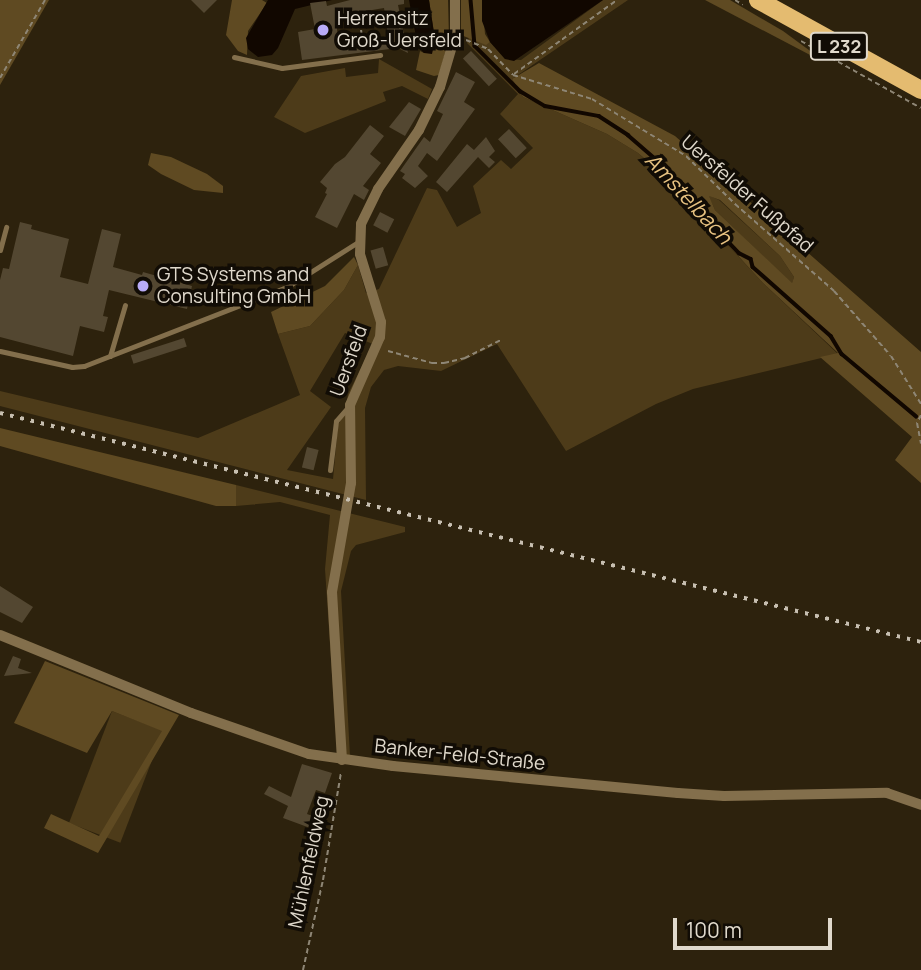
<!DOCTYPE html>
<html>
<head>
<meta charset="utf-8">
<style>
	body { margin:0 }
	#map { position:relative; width:921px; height:970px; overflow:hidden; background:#2d220d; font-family:Manrope,sans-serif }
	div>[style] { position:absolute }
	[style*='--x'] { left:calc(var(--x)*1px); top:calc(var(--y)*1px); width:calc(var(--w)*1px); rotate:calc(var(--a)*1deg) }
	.green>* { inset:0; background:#4d3b19; transform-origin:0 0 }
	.forest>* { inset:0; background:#5f4a22 }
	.water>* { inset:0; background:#110700 }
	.stream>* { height:3.5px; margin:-1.75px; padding:0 1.75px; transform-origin:1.75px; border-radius:1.75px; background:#110700 }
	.building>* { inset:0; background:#534731; transform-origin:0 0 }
	.path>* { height:2px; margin-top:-1px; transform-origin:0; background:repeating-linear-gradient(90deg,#8e8675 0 5px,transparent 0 8.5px) }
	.service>* { height:5px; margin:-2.5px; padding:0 2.5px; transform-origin:2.5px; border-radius:2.5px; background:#836f4c }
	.minor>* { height:10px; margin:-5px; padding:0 5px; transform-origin:5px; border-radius:5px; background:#836f4c }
	.primary>* { height:18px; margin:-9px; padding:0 9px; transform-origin:9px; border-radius:9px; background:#e4bb70 }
	.rail>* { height:3.5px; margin-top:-1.75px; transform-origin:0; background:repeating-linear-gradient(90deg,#c7bfb1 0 3.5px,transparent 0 10.5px) }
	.dots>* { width:19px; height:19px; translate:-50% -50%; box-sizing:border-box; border:4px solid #110c05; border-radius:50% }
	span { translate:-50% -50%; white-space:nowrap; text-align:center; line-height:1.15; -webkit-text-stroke:7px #110c05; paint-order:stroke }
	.shield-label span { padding:2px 5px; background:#110c05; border:2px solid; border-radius:5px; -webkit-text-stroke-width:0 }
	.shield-label { font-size:18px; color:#e0d9cc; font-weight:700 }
	.poi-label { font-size:19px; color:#e0d9cc }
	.left { translate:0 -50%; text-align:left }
	.street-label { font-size:19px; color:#e0d9cc }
	.water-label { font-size:21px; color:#e7c281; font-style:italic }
	.scale { position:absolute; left:673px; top:918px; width:159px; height:32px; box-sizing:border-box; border:4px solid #e0d9cc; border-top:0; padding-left:9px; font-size:21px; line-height:24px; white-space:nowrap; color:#e0d9cc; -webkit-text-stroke:5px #110c05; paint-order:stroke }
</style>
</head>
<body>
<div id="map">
	<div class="green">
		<i style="clip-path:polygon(evenodd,603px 0,628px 0,512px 79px,523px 97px,607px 134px,638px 153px,664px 176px,763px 283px,838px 354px,693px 389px,656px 404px,566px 451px,497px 344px,441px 371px,398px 366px,384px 370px,371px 387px,365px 408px,366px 500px,0 406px,0 391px,198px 438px,300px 395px,278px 334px,310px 326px,344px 290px,358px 265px,366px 293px,379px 289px,427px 188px,437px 190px,457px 227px,481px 213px,473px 186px,501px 160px,511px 169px,533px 148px,500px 114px,518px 94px,467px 43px,469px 37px,486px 44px,490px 42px,505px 59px,521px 60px,603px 0,345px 333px,373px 344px,348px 394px,345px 412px,338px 425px,333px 479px,287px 470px,331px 407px,310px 391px,345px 333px)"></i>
		<i style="clip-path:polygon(379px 59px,432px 89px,428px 99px,402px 86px,383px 92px,386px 101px,305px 133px,274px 117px,301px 76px,345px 68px,346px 77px,378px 73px)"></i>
		<i style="clip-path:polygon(708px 195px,719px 200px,780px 256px,794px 277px,792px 284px,715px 210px)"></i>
		<i style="clip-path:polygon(236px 485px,405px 527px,405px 532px,356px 545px,351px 551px,341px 591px,350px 756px,337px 750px,325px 569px,330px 515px,280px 502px,236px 506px)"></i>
		<i style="left:112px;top:711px;width:55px;height:120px;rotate:21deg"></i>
	</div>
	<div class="forest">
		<i style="clip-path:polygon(0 0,49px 0,0 85px)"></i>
		<i style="clip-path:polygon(232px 0,262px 0,267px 3px,248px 31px,247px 55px,238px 51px,226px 35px)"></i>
		<i style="clip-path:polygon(429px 0,448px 0,449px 38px,439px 75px,434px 76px,416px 70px,420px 51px,424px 53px,435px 39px)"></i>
		<i style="clip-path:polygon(461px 0,482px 0,485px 34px,490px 42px,486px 45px,461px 35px)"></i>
		<i style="clip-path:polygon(705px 0,730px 0,783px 31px,813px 53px,812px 56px)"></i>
		<i style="clip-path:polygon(evenodd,539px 63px,675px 136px,921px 352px,921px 483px,895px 460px,912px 437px,820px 357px,838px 353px,763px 283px,664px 175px,638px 153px,607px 134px,523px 97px,512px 79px,539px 63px,709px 196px,720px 200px,780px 256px,794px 277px,792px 283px,715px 210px,709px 196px)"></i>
		<i style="clip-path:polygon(151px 153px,171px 157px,207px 174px,223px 186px,223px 193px,194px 190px,161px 174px,148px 165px)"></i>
		<i style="clip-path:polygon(354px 257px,358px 265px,344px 290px,310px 326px,278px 334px,271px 312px,325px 286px)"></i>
		<i style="clip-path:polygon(0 428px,236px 485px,236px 506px,216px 506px,0 446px)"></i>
		<i style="clip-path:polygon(45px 661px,179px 715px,98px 853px,44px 828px,51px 814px,99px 836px,162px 731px,112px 711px,87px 753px,14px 723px)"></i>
	</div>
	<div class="water">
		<i style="clip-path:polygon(268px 0,332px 0,295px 9px,278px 48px,272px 55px,258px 57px,248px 49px,246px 38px)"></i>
		<i style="clip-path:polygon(409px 0,429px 0,435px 40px,432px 54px,424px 53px,418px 47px)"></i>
		<i style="clip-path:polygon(603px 0,514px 61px,505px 59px,490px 42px,482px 21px,482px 0)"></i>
	</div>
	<div class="stream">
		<i style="--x:471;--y:0;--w:46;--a:85"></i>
		<i style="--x:475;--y:46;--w:64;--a:45"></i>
		<i style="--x:520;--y:91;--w:29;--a:31"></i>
		<i style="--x:545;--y:106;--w:55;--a:10.5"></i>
		<i style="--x:599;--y:116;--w:35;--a:33"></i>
		<i style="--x:628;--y:135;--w:40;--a:41"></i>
		<i style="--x:658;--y:161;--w:44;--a:52.4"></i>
		<i style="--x:685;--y:196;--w:79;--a:46.5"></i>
		<i style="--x:739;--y:253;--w:13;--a:27"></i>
		<i style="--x:751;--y:259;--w:8;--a:76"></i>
		<i style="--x:753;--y:267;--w:104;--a:41.5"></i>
		<i style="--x:831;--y:336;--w:21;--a:59"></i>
		<i style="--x:842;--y:354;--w:97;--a:40"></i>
	</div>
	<div class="building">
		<i style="clip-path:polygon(191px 0,217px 0,204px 13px)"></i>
		<i style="clip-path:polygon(evenodd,350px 0,404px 0,404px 4px,398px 5px,408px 53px,398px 48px,302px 60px,298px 32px,315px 29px,310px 3px,326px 1px,327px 6px,350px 0,384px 8px,388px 36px,339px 47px,336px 20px,344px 18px,343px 15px,384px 8px)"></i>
		<i style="left:471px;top:51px;width:38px;height:11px;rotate:47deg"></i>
		<i style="clip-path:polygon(456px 72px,475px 82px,464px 102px,475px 109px,437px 161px,427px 153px,418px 166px,428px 176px,415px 188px,402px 178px,405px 174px,400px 171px,424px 137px,430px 142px,443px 114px,437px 111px)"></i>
		<i style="clip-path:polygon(409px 102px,421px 109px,405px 136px,389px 127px)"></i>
		<i style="clip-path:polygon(370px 125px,384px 136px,370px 154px,381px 163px,363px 186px,369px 190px,364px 200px,354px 194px,337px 228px,315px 217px,327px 194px,325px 193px,327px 188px,320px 182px,335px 164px,345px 157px)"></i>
		<i style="left:509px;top:129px;width:26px;height:15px;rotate:47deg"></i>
		<i style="clip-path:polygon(486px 137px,495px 151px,489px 157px,495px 162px,489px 168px,478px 157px,447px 192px,436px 182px,467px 144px,474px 150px)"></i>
		<i style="left:380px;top:212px;width:16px;height:15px;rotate:27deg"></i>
		<i style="clip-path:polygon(20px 222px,32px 225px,31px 229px,69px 239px,60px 277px,88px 284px,102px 229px,121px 234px,113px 267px,142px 275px,143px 272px,192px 286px,187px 309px,109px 290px,103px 316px,108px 317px,104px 332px,80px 326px,73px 356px,0 337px,0 280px,3px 268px,9px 269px)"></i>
		<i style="left:383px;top:247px;width:19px;height:13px;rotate:74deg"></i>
		<i style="left:184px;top:338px;width:9px;height:56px;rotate:72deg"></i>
		<i style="left:307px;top:447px;width:12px;height:21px;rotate:14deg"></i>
		<i style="clip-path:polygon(0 586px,33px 607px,22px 623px,0 612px)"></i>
		<i style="clip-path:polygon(13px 656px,21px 659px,18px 668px,32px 673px,4px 676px)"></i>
		<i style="clip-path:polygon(302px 764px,332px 773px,325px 793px,316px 790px,307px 814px,324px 820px,321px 832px,283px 818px,288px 806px,264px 794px,269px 786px,291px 797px)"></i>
	</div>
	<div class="path">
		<i style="--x:735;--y:0;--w:9;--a:32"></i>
		<i style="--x:359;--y:13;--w:23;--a:83"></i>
		<i style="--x:466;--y:40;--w:24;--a:22"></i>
		<i style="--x:488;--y:49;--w:36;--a:46"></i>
		<i style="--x:513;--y:75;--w:83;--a:16.9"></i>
		<i style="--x:592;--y:99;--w:110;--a:31.2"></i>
		<i style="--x:686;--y:156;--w:69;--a:44.4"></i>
		<i style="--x:735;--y:204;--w:132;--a:41.3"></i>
		<i style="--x:834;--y:291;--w:86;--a:48.8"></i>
		<i style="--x:891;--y:356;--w:57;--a:58"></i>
		<i style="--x:801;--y:41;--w:137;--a:29.2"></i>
		<i style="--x:514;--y:74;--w:127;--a:-35.7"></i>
		<i style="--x:0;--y:78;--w:90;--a:-60"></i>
		<i style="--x:388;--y:351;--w:46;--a:15.3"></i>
		<i style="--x:432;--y:363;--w:12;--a:0"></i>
		<i style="--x:444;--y:363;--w:22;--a:-13"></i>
		<i style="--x:465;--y:358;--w:42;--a:-26.6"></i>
		<i style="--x:921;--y:415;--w:9;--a:117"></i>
		<i style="--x:917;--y:423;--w:21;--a:79"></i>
		<i style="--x:303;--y:970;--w:92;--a:-77.5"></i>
		<i style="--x:323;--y:880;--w:109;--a:-80.5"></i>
	</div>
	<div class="service">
		<i style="--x:234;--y:57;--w:49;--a:12.9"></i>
		<i style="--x:282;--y:68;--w:99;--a:-7.6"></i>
		<i style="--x:0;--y:250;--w:24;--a:-75"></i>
		<i style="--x:0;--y:351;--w:74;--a:12.5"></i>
		<i style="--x:72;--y:367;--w:12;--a:-5"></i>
		<i style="--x:84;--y:366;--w:218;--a:-21.3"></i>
		<i style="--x:287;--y:287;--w:84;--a:-32.4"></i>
		<i style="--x:110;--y:356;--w:53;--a:-73.6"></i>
		<i style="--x:330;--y:470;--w:49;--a:-83"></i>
		<i style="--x:336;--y:421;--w:21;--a:-49"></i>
	</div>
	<div class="minor">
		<i style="--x:0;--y:635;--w:206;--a:22.2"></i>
		<i style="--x:191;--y:713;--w:125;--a:19.2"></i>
		<i style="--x:309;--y:754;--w:85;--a:8.1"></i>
		<i style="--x:393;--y:766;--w:286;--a:5.4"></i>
		<i style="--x:678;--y:793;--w:46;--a:3.7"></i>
		<i style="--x:724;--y:796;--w:163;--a:-1.1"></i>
		<i style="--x:887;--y:793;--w:36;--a:19"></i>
		<i style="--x:342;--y:760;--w:168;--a:-93.4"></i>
		<i style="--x:332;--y:592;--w:111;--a:-80.1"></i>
		<i style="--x:351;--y:483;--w:78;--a:-90.7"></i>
		<i style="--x:350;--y:405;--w:74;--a:-66.2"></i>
		<i style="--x:380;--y:337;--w:15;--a:-86"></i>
		<i style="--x:381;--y:322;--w:71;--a:-107.2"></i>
		<i style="--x:360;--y:254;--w:30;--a:-88"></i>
		<i style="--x:361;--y:224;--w:39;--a:-64"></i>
		<i style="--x:378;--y:189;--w:72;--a:-55.2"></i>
		<i style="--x:419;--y:130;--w:48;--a:-64"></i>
		<i style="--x:440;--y:87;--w:53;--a:-73.6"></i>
		<i style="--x:455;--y:36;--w:36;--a:-90"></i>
	</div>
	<div class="primary">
		<i style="--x:758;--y:0;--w:186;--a:28.9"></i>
	</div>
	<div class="rail">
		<i style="--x:0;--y:413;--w:949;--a:13.96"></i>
	</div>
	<div class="dots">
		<i style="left:323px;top:30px;background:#b8abf7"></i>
		<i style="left:143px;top:286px;background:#b8abf7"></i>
	</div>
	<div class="shield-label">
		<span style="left:839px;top:46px">L 232</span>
	</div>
	<div class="poi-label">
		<span class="left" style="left:337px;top:30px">Herrensitz<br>Groß-Uersfeld</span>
		<span class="left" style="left:157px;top:286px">GTS Systems and<br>Consulting GmbH</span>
	</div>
	<div class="street-label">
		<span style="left:747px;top:194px;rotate:41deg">Uersfelder Fußpfad</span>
		<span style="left:349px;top:361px;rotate:-70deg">Uersfeld</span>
		<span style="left:460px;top:755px;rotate:6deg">Banker-Feld-Straße</span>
		<span style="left:309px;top:862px;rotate:-78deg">Mühlenfeldweg</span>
	</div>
	<div class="water-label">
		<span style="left:689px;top:198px;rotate:47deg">Amstelbach</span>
	</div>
	<div class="scale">100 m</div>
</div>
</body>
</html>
